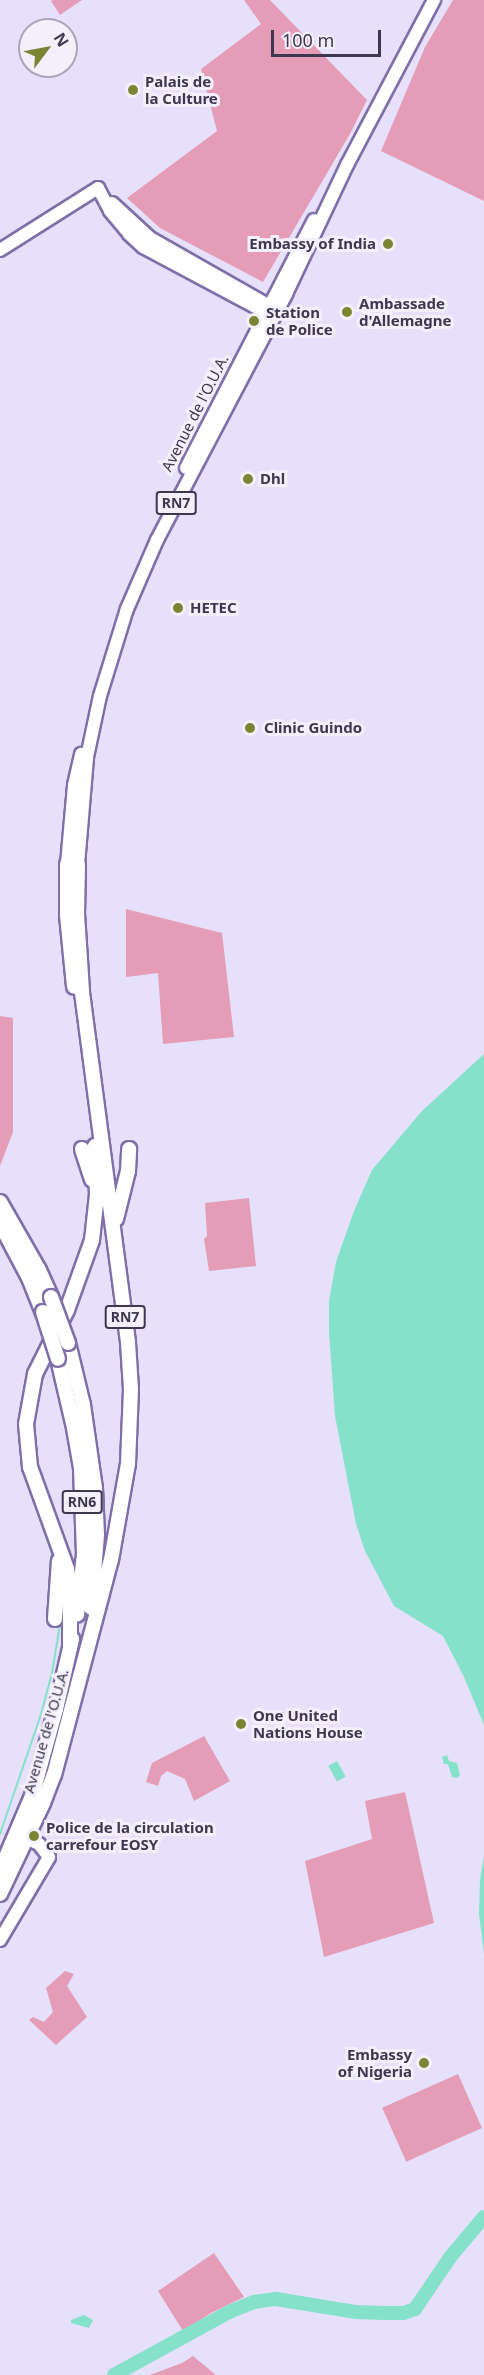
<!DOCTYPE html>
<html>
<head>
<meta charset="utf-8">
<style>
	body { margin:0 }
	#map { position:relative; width:484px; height:2375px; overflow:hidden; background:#e6e0fa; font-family:"Noto Sans",sans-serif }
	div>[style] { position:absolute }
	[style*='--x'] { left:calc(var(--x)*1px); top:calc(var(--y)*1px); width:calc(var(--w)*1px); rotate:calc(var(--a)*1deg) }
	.green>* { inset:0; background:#e59db7; transform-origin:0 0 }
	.water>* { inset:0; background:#86e1cb; transform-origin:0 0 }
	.stream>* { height:2px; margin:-1px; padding:0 1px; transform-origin:1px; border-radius:1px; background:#86e1cb }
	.river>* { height:14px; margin:-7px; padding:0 7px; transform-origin:7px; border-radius:7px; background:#86e1cb }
	.roads { filter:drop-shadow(2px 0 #7f6fa8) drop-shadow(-2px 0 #7f6fa8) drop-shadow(0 2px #7f6fa8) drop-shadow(0 -2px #7f6fa8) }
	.major>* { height:12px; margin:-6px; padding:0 6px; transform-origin:6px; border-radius:6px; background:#fff }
	.highway>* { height:14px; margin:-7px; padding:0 7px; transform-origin:7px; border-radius:7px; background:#fff }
	.bridges { filter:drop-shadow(2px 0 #7f6fa8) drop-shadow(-2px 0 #7f6fa8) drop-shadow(0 2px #7f6fa8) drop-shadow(0 -2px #7f6fa8) }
	.highway-bridge>* { height:14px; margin:-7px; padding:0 7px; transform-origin:7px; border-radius:7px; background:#fff }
	.dots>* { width:16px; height:16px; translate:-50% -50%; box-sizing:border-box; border:3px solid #f3f0fc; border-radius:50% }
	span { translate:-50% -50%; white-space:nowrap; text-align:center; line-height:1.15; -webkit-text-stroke:6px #f3f0fc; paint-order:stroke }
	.shield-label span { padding:2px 4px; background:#f3f0fc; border:2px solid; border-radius:4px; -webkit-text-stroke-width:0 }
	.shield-label { font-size:14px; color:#3e3750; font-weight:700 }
	.poi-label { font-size:15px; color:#3e3750; font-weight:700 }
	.left { translate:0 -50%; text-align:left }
	.right { translate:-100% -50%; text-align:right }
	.street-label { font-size:15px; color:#3e3750 }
	.north { position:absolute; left:18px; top:18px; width:60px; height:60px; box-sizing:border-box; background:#f3f0fc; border:2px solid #aba6b7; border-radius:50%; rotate:58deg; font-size:16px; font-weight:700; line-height:24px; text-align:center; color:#3e3750 }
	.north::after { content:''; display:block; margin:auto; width:21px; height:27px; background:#7a8533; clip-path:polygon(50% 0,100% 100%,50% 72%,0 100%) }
	.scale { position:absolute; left:271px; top:30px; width:110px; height:27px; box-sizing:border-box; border:3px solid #3e3750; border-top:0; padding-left:8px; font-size:18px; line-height:21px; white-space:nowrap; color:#3e3750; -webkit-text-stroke:4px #f3f0fc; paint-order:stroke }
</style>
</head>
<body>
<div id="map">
	<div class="green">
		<i style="clip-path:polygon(53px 0,82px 0,60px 15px,51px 1px)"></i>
		<i style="clip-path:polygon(244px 0,270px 0,367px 100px,350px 134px,263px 282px,160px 228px,127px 198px,217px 131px,201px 69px,261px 24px)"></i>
		<i style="clip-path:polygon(453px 0,484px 0,484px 201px,381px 151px,425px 47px)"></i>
		<i style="clip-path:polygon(126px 909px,222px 933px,234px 1037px,163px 1044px,158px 973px,126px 977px)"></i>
		<i style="clip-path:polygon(0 1016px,13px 1018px,13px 1132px,0 1166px)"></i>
		<i style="clip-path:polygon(249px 1198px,256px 1266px,209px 1271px,204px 1239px,207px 1236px,205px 1203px)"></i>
		<i style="clip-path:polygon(204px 1736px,230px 1781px,194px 1801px,185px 1779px,167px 1771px,161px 1776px,158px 1786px,146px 1782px,152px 1763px)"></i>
		<i style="clip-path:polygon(405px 1792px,434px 1923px,324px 1957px,305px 1861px,372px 1839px,365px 1801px)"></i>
		<i style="clip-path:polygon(65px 1971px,74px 1974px,67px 1986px,87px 2017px,56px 2045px,29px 2020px,33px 2017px,44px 2022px,53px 2012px,46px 1988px)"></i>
		<i style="left:458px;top:2074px;width:59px;height:83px;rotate:66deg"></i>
		<i style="clip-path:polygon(214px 2253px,244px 2297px,211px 2313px,183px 2331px,158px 2291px)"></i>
		<i style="clip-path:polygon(193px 2356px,216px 2375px,150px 2375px,182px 2363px)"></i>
	</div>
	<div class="water">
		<i style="clip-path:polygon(484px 1054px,484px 1725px,464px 1677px,443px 1636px,394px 1606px,365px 1551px,356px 1524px,335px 1416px,329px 1332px,329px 1301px,336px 1262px,354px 1211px,372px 1170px,422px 1111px)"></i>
		<i style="clip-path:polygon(447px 1755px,449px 1761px,457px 1763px,460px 1775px,457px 1778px,452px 1777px,448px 1764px,444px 1764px,442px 1757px)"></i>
		<i style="left:337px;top:1761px;width:18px;height:10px;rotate:61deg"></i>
		<i style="clip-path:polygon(484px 1855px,484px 1954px,479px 1914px,480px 1880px)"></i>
		<i style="clip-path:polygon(84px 2315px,93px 2320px,89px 2328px,71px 2323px,71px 2320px)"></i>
	</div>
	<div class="stream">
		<i style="--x:21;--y:1463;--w:95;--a:71"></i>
		<i style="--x:52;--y:1553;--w:12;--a:99"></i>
		<i style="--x:50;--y:1565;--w:10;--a:79"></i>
		<i style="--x:0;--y:1834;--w:127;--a:-71.1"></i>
		<i style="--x:41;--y:1714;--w:42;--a:-75"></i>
		<i style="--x:52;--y:1673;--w:62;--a:-80.7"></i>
	</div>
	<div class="river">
		<i style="--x:114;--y:2375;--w:131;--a:-28.7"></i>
		<i style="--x:229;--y:2312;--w:27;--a:-22"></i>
		<i style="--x:254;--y:2302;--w:22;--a:-8"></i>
		<i style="--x:276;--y:2299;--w:80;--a:9.3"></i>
		<i style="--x:355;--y:2312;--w:29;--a:2"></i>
		<i style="--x:384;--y:2313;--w:20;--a:0"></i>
		<i style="--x:404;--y:2313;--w:12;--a:-20"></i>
		<i style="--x:415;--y:2309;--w:64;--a:-55.8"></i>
		<i style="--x:451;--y:2256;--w:51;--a:-49.8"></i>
	</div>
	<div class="roads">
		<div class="major">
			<i style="--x:112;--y:203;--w:52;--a:42.6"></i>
			<i style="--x:150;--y:238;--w:142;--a:29.6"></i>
			<i style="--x:0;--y:250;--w:116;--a:-32.3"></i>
			<i style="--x:98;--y:188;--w:26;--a:62"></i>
			<i style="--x:110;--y:211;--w:30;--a:50"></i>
			<i style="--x:129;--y:234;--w:19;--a:43"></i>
			<i style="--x:143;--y:247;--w:146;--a:28.1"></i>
			<i style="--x:186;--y:468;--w:279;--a:-62.7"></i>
			<i style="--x:67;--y:864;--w:79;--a:-84.9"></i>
			<i style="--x:74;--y:785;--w:32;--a:-77"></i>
			<i style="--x:78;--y:865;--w:108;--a:-85.2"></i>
			<i style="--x:87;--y:757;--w:62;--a:-78"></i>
			<i style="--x:100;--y:696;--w:91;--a:-72.8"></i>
			<i style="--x:127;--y:609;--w:75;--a:-66.5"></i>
			<i style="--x:157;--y:540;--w:278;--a:-62.3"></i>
			<i style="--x:286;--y:294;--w:143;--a:-64.7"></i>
			<i style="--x:347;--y:165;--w:187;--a:-62.2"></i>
			<i style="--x:0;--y:1940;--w:96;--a:-59.4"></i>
			<i style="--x:49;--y:1857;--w:16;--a:-128"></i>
			<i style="--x:39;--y:1844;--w:23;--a:-155"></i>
		</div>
		<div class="highway">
			<i style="--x:67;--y:864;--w:51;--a:90"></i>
			<i style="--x:67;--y:915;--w:72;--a:84.4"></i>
			<i style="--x:82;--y:1149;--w:32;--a:72"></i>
			<i style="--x:0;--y:1202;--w:78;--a:60.2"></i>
			<i style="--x:39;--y:1270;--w:30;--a:66"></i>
			<i style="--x:116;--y:1219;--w:49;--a:-76"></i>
			<i style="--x:128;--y:1171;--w:22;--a:-87"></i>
			<i style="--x:0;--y:1223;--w:62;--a:62.2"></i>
			<i style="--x:29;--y:1278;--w:37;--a:68"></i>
			<i style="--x:68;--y:1343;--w:64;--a:76.4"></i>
			<i style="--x:83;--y:1405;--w:84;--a:81.8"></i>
			<i style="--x:95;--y:1488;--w:47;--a:87.6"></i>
			<i style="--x:97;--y:1535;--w:73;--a:94.7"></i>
			<i style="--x:58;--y:1359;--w:71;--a:76.9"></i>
			<i style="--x:74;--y:1428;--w:41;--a:80.1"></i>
			<i style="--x:81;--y:1468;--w:86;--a:88"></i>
			<i style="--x:84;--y:1554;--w:61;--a:96.5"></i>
			<i style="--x:55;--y:1619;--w:58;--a:-86.1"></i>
			<i style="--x:70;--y:1646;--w:61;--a:-90"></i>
			<i style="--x:70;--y:1585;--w:16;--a:-101"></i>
			<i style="--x:67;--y:1569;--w:109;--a:-109.9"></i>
			<i style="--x:30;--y:1467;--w:43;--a:-95.3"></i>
			<i style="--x:26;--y:1424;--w:51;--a:-79.8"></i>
			<i style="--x:35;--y:1374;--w:72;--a:-63.4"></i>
			<i style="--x:67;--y:1310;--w:74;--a:-70.3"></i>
			<i style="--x:92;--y:1240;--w:45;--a:-83.7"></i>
			<i style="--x:97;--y:1195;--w:49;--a:-92.3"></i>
			<i style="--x:0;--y:1871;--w:82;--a:-66.9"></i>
			<i style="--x:32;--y:1796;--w:90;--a:-74.6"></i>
			<i style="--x:56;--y:1709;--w:72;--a:-77.1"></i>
			<i style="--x:0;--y:1894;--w:101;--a:-64.7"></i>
			<i style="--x:43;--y:1803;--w:30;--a:-69"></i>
			<i style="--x:54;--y:1775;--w:222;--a:-75.2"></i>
			<i style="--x:111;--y:1560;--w:97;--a:-80"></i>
			<i style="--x:128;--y:1464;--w:75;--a:-87.7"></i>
			<i style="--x:131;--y:1389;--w:47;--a:-93.7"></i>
			<i style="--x:128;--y:1342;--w:354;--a:-97.5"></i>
			<i style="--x:82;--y:991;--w:77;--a:-93.7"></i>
			<i style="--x:77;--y:914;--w:49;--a:-88.8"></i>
		</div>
	</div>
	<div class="bridges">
		<div class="highway-bridge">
			<i style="--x:51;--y:1297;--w:49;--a:69.7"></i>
			<i style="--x:43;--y:1312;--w:49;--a:72.3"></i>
		</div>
	</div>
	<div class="dots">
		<i style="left:133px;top:90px;background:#7a8533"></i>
		<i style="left:388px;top:244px;background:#7a8533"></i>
		<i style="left:347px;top:312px;background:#7a8533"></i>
		<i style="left:254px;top:321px;background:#7a8533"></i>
		<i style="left:248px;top:479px;background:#7a8533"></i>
		<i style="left:178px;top:608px;background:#7a8533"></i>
		<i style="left:250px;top:728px;background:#7a8533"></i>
		<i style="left:241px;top:1724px;background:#7a8533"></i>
		<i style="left:34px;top:1836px;background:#7a8533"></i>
		<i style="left:424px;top:2063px;background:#7a8533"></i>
	</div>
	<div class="shield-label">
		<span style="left:176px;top:503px">RN7</span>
		<span style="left:125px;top:1317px">RN7</span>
		<span style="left:82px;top:1502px">RN6</span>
	</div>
	<div class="poi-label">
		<span class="left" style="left:145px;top:90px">Palais de<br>la Culture</span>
		<span class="right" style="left:376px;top:244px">Embassy of India</span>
		<span class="left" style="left:359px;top:312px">Ambassade<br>d'Allemagne</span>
		<span class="left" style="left:266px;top:321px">Station<br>de Police</span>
		<span class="left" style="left:260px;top:479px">Dhl</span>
		<span class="left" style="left:190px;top:608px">HETEC</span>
		<span class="left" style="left:264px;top:728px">Clinic Guindo</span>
		<span class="left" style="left:253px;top:1724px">One United<br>Nations House</span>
		<span class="left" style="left:46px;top:1836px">Police de la circulation<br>carrefour EOSY</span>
		<span class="right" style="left:412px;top:2063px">Embassy<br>of Nigeria</span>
	</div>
	<div class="street-label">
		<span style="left:195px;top:413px;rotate:-63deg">Avenue de l'O.U.A.</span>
		<span style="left:46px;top:1731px;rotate:-74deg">Avenue de l'O.U.A.</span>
	</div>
	<div class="north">N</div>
	<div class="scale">100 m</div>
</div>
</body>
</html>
